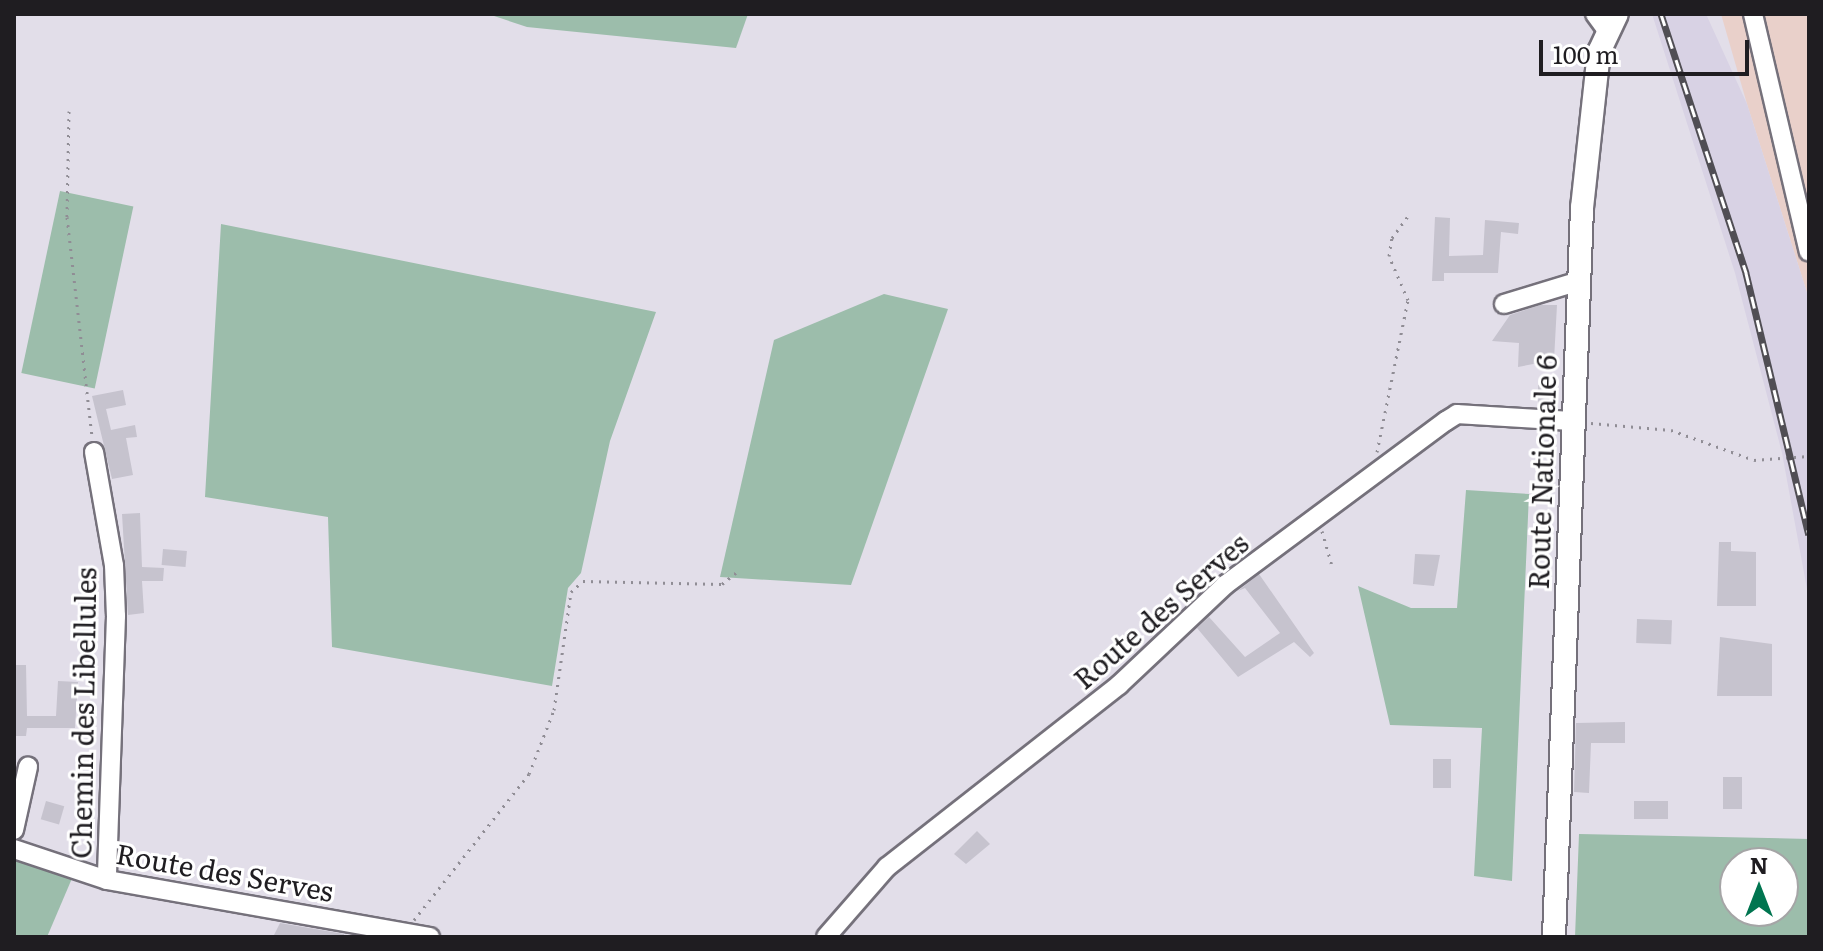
<!DOCTYPE html>
<html>
<head>
<meta charset="utf-8">
<style>
	body { margin:0 }
	#map { position:relative; width:1823px; height:951px; overflow:hidden; background:#e2dee9; font-family:Literata,serif }
	div>[style] { position:absolute }
	[style*='--x'] { left:calc(var(--x)*1px); top:calc(var(--y)*1px); width:calc(var(--w)*1px); rotate:calc(var(--a)*1deg) }
	.industrial>* { inset:0; background:#e9d0ca }
	.built>* { inset:0; background:#d8d2e4 }
	.green>* { inset:0; background:#9cbdab; transform-origin:0 0 }
	.building>* { inset:0; background:#c6c3ce; transform-origin:0 0 }
	.path>* { height:3px; margin-top:-1.5px; transform-origin:0; background:repeating-linear-gradient(90deg,#908d95 0 2px,transparent 0 8px) }
	.roads { filter:drop-shadow(2px 0 #75717b) drop-shadow(-2px 0 #75717b) drop-shadow(0 2px #75717b) drop-shadow(0 -2px #75717b) }
	.minor>* { height:18px; margin:-9px; padding:0 9px; transform-origin:9px; border-radius:9px; background:#fff }
	.major>* { height:22px; margin:-11px; padding:0 11px; transform-origin:11px; border-radius:11px; background:#fff }
	.rail>* { height:7px; margin-top:-3.5px; transform-origin:0; background:repeating-linear-gradient(90deg,#fff 0 12px,#504e54 0 24px); box-sizing:border-box; border-block:2px solid #504e54 }
	span { translate:-50% -50%; white-space:nowrap; text-align:center; line-height:1.15; -webkit-text-stroke:6px #fff; paint-order:stroke }
	.street-label { font-size:28px; color:#1f1d21 }
	.frame { position:absolute; inset:0; border:16px solid #1f1d21; pointer-events:none }
	.north { position:absolute; left:1719px; top:847px; width:80px; height:80px; box-sizing:border-box; background:#fff; border:2px solid #a5a5a6; border-radius:50%; rotate:0deg; font-size:22px; font-weight:700; line-height:32px; text-align:center; color:#1f1d21 }
	.north::after { content:''; display:block; margin:auto; width:28px; height:36px; background:#007550; clip-path:polygon(50% 0,100% 100%,50% 72%,0 100%) }
	.scale { position:absolute; left:1539px; top:40px; width:210px; height:36px; box-sizing:border-box; border:4px solid #1f1d21; border-top:0; padding-left:10px; font-size:24px; line-height:28px; white-space:nowrap; color:#1f1d21; -webkit-text-stroke:6px #fff; paint-order:stroke }
</style>
</head>
<body>
<div id="map">
	<div class="industrial">
		<i style="clip-path:polygon(1721px 14px,1809px 14px,1809px 299px,1747px 104px)"></i>
	</div>
	<div class="built">
		<i style="clip-path:polygon(1652px 14px,1706px 14px,1747px 104px,1809px 299px,1809px 600px,1782px 453px,1735px 273px)"></i>
	</div>
	<div class="green">
		<i style="clip-path:polygon(488px 14px,748px 14px,736px 48px,527px 27px)"></i>
		<i style="left:60px;top:191px;width:75px;height:186px;rotate:12deg"></i>
		<i style="clip-path:polygon(221px 224px,656px 312px,610px 441px,581px 573px,568px 588px,552px 686px,332px 647px,328px 517px,205px 497px)"></i>
		<i style="clip-path:polygon(884px 294px,948px 309px,851px 585px,720px 577px,774px 340px)"></i>
		<i style="clip-path:polygon(1466px 490px,1529px 494px,1512px 881px,1474px 876px,1482px 728px,1390px 725px,1358px 586px,1411px 608px,1457px 608px)"></i>
		<i style="clip-path:polygon(evenodd,1579px 834px,1809px 839px,1809px 937px,1575px 937px,1579px 834px,1783px 863px,1783px 911px,1735px 911px,1735px 863px,1783px 863px)"></i>
		<i style="clip-path:polygon(14px 857px,73px 876px,47px 937px,14px 937px)"></i>
	</div>
	<div class="building">
		<i style="clip-path:polygon(1435px 217px,1450px 218px,1449px 256px,1483px 255px,1485px 220px,1519px 223px,1518px 234px,1501px 232px,1498px 273px,1444px 273px,1444px 281px,1432px 281px)"></i>
		<i style="clip-path:polygon(1540px 305px,1557px 305px,1554px 360px,1518px 367px,1519px 343px,1492px 341px,1510px 315px)"></i>
		<i style="clip-path:polygon(1538px 385px,1554px 385px,1552px 408px,1538px 407px)"></i>
		<i style="clip-path:polygon(123px 390px,126px 405px,106px 409px,111px 430px,135px 425px,137px 437px,126px 438px,133px 475px,112px 479px,92px 396px)"></i>
		<i style="clip-path:polygon(140px 513px,142px 567px,164px 568px,163px 581px,142px 581px,144px 613px,128px 615px,122px 514px)"></i>
		<i style="clip-path:polygon(1719px 542px,1731px 542px,1731px 551px,1756px 552px,1756px 606px,1717px 606px)"></i>
		<i style="left:163px;top:549px;width:24px;height:16px;rotate:5deg"></i>
		<i style="clip-path:polygon(1415px 554px,1440px 555px,1434px 586px,1413px 584px)"></i>
		<i style="clip-path:polygon(1259px 574px,1314px 653px,1310px 657px,1294px 642px,1238px 677px,1197px 628px,1209px 617px,1245px 657px,1280px 633px,1245px 588px,1238px 591px)"></i>
		<i style="left:1637px;top:619px;width:35px;height:24px;rotate:2deg"></i>
		<i style="clip-path:polygon(1720px 637px,1772px 644px,1772px 696px,1717px 696px)"></i>
		<i style="clip-path:polygon(14px 665px,26px 665px,27px 716px,56px 716px,58px 681px,78px 682px,75px 728px,27px 728px,26px 736px,14px 736px)"></i>
		<i style="clip-path:polygon(1625px 722px,1625px 743px,1591px 743px,1589px 793px,1574px 792px,1576px 723px)"></i>
		<i style="left:1433px;top:759px;width:18px;height:29px"></i>
		<i style="left:1723px;top:777px;width:19px;height:32px"></i>
		<i style="left:46px;top:801px;width:19px;height:19px;rotate:16deg"></i>
		<i style="left:1634px;top:801px;width:34px;height:18px"></i>
		<i style="clip-path:polygon(977px 831px,990px 844px,966px 864px,954px 854px)"></i>
		<i style="clip-path:polygon(280px 923px,344px 934px,344px 937px,273px 937px)"></i>
	</div>
	<div class="path">
		<i style="--x:69;--y:111;--w:106;--a:91.1"></i>
		<i style="--x:67;--y:217;--w:221;--a:83.5"></i>
		<i style="--x:1591;--y:423;--w:80;--a:5"></i>
		<i style="--x:1671;--y:430;--w:88;--a:19.9"></i>
		<i style="--x:1754;--y:460;--w:55;--a:-4.2"></i>
		<i style="--x:1377;--y:452;--w:155;--a:-78.5"></i>
		<i style="--x:1408;--y:300;--w:48;--a:-113.4"></i>
		<i style="--x:1389;--y:256;--w:18;--a:-81"></i>
		<i style="--x:1392;--y:238;--w:27;--a:-54"></i>
		<i style="--x:1322;--y:531;--w:36;--a:74"></i>
		<i style="--x:414;--y:920;--w:186;--a:-51.8"></i>
		<i style="--x:529;--y:774;--w:69;--a:-68.7"></i>
		<i style="--x:554;--y:710;--w:119;--a:-81.8"></i>
		<i style="--x:571;--y:592;--w:16;--a:-43"></i>
		<i style="--x:583;--y:581;--w:139;--a:1.2"></i>
		<i style="--x:722;--y:584;--w:21;--a:-39"></i>
	</div>
	<div class="roads">
		<div class="minor">
			<i style="--x:1595;--y:14;--w:22;--a:54"></i>
			<i style="--x:1753;--y:14;--w:244;--a:76.8"></i>
			<i style="--x:1504;--y:304;--w:78;--a:-17"></i>
			<i style="--x:94;--y:452;--w:115;--a:80"></i>
			<i style="--x:114;--y:565;--w:51;--a:87.8"></i>
			<i style="--x:116;--y:616;--w:264;--a:92"></i>
			<i style="--x:14;--y:830;--w:65;--a:-77.5"></i>
			<i style="--x:14;--y:849;--w:98;--a:18.4"></i>
			<i style="--x:107;--y:880;--w:328;--a:10"></i>
			<i style="--x:826;--y:937;--w:93;--a:-48.9"></i>
			<i style="--x:887;--y:867;--w:295;--a:-38.1"></i>
			<i style="--x:1119;--y:685;--w:146;--a:-43.3"></i>
			<i style="--x:1225;--y:585;--w:275;--a:-36.6"></i>
			<i style="--x:1446;--y:421;--w:13;--a:-32"></i>
			<i style="--x:1457;--y:414;--w:114;--a:3.5"></i>
		</div>
		<div class="major">
			<i style="--x:1554;--y:937;--w:730;--a:-87.8"></i>
			<i style="--x:1582;--y:208;--w:157;--a:-83.8"></i>
			<i style="--x:1599;--y:52;--w:42;--a:-64.7"></i>
		</div>
	</div>
	<div class="rail">
		<i style="--x:1661;--y:14;--w:273;--a:71.8"></i>
		<i style="--x:1746;--y:273;--w:269;--a:76.5"></i>
	</div>
	<div class="street-label">
		<span style="left:1541px;top:472px;rotate:-88deg">Route Nationale 6</span>
		<span style="left:1160px;top:610px;rotate:-41deg">Route des Serves</span>
		<span style="left:82px;top:713px;rotate:-89deg">Chemin des Libellules</span>
		<span style="left:225px;top:871px;rotate:10deg">Route des Serves</span>
	</div>
	<div class="frame"></div>
	<div class="north">N</div>
	<div class="scale">100 m</div>
</div>
</body>
</html>
